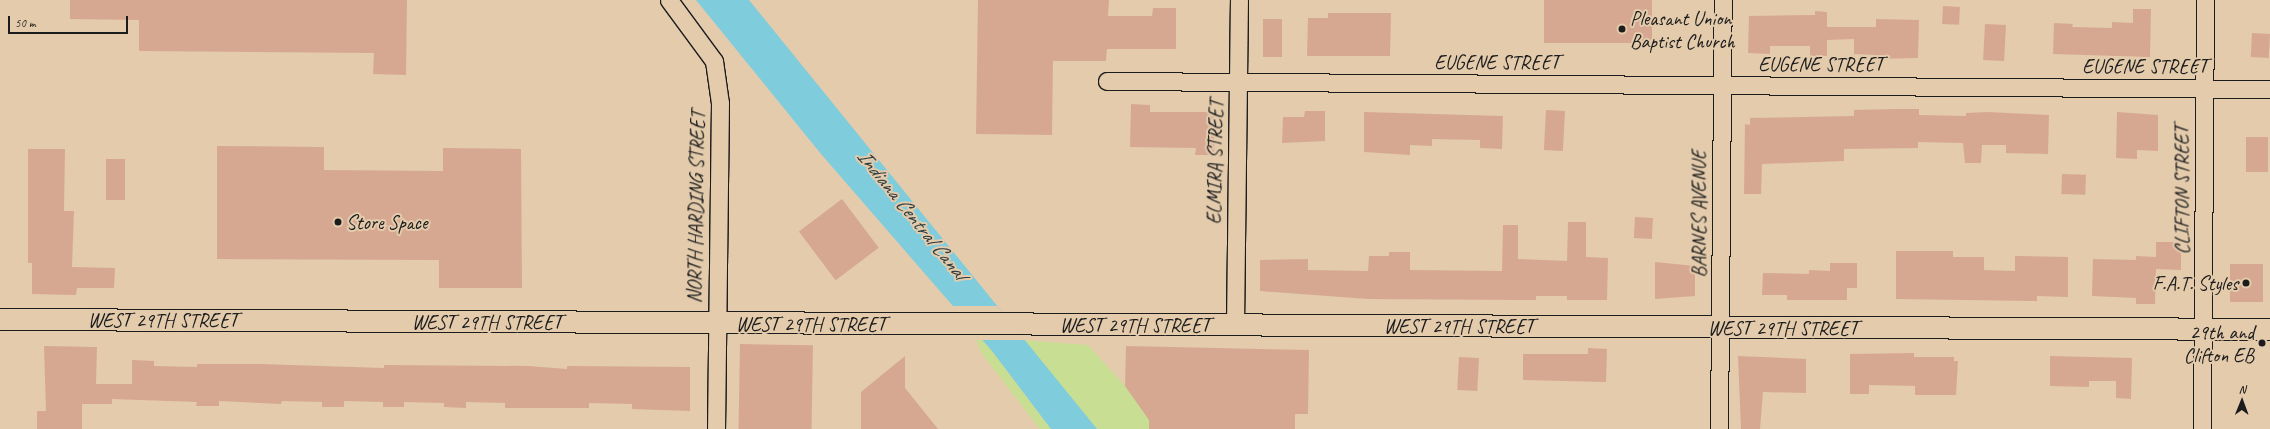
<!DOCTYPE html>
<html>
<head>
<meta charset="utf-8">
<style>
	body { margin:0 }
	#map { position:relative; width:2270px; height:429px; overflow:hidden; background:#e3cbac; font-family:Caveat,sans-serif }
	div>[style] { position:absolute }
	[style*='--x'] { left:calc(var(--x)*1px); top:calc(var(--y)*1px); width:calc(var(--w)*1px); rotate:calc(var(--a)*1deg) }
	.green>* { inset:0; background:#c8de93 }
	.water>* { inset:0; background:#7eccdc }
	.pier>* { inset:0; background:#e3cbac }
	.building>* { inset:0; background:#d7a891; transform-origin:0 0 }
	.roads { filter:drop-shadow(1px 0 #1c1c1c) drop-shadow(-1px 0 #1c1c1c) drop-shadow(0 1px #1c1c1c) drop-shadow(0 -1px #1c1c1c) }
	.minor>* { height:17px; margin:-8.5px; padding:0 8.5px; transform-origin:8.5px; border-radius:8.5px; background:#e3cbac }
	.major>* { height:21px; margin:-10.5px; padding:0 10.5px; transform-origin:10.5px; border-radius:10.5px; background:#e3cbac }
	.dots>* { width:11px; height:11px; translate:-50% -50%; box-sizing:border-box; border:2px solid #e3cbac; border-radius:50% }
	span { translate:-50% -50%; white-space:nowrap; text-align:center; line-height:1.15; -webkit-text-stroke:4px #e3cbac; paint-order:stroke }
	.poi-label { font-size:20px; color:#1c1c1c }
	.left { translate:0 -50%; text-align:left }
	.right { translate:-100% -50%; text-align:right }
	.street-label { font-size:20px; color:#1c1c1c }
	.water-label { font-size:21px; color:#303f42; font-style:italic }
	.north { position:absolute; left:2222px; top:381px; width:40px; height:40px; -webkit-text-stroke:3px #e3cbac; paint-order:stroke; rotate:1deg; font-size:11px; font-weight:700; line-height:16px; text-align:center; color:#1c1c1c }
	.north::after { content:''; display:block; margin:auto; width:14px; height:18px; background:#1c1c1c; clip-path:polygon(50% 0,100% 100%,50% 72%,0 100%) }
	.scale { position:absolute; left:8px; top:16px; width:120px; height:18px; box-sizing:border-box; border:2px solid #1c1c1c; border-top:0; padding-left:5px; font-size:12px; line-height:14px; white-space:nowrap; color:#1c1c1c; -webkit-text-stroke:3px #e3cbac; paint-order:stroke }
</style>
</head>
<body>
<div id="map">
	<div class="green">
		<i style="clip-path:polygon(976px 340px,982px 340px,992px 351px,1051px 429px,1040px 429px,982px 354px)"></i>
		<i style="clip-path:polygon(1023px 340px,1088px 345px,1125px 386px,1149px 420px,1149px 429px,1097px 429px)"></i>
	</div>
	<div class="water">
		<i style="clip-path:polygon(696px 0,749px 0,1097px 429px,1051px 429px,992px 351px,821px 154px)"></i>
	</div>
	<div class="pier">
		<i style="clip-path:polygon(951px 306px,997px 306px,1026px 340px,980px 340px)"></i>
	</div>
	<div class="building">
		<i style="clip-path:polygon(70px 0,407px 0,406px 75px,373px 74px,374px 53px,139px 51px,139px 20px,70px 19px)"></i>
		<i style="clip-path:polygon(978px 0,1109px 0,1108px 16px,1152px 16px,1153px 8px,1176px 8px,1176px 49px,1107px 49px,1106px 61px,1053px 61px,1052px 135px,976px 134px)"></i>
		<i style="left:1544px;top:0;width:108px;height:43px"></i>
		<i style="left:1943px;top:6px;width:17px;height:18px;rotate:3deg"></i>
		<i style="clip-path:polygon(2133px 9px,2151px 9px,2150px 57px,2053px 54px,2054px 23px,2073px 24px,2072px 27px,2112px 28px,2112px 22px,2133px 23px)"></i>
		<i style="clip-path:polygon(1815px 11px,1827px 12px,1827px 27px,1876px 27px,1876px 19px,1919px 20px,1918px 58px,1875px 59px,1875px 55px,1854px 54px,1854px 39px,1827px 40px,1827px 56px,1810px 56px,1810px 46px,1770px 46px,1770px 54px,1748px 53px,1749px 16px,1815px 15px)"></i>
		<i style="clip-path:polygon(1328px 13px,1391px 13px,1390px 56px,1307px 56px,1308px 18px,1328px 18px)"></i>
		<i style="left:1263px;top:19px;width:19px;height:38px"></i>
		<i style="left:1985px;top:24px;width:21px;height:36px;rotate:3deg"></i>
		<i style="left:2252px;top:33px;width:18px;height:24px;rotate:3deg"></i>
		<i style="clip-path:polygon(1131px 104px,1150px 105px,1150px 112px,1215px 112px,1214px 155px,1195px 155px,1196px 148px,1130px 147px)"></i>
		<i style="clip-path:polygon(1897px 109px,1919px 109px,1919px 115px,1966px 116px,1966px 113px,1987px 112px,2049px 115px,2048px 154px,2006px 153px,2006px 145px,1982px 145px,1981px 163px,1965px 163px,1963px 143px,1918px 142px,1918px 148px,1844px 149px,1844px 161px,1762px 164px,1761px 194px,1744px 194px,1745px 124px,1750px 125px,1750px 118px,1854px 116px,1854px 110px)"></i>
		<i style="left:1546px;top:110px;width:19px;height:40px;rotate:3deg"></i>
		<i style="clip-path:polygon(1305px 111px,1325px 111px,1325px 141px,1282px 143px,1283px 117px,1304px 117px)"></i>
		<i style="clip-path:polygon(1364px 112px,1503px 116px,1502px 149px,1480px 148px,1480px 140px,1432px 139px,1432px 146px,1410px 145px,1410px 155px,1364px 152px)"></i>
		<i style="clip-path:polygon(2117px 112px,2158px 115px,2158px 151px,2137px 150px,2137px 159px,2116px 158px)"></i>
		<i style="left:2246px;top:137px;width:22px;height:35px"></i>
		<i style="clip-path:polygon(217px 146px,324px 147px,324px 170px,443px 171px,443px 148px,521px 149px,522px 288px,439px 288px,439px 260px,217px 259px)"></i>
		<i style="clip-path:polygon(28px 149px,65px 149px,64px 211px,74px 211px,72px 267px,115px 268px,114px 288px,77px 288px,76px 295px,32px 294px,32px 263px,28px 263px)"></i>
		<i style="left:106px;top:159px;width:19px;height:41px"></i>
		<i style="left:2062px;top:174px;width:24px;height:20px;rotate:2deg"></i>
		<i style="left:842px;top:199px;width:61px;height:54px;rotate:53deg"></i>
		<i style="left:1635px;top:217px;width:18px;height:21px;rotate:3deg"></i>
		<i style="clip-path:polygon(1568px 222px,1586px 222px,1586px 257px,1608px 258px,1607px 300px,1567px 300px,1567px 296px,1536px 296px,1536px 300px,1368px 299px,1260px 291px,1260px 260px,1308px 259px,1308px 270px,1368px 271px,1369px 256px,1389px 256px,1389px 252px,1410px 252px,1410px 270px,1502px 271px,1503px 225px,1518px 225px,1518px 259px,1567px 261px)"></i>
		<i style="clip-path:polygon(2156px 242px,2181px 242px,2181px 270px,2156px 269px,2155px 304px,2136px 304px,2136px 298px,2092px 296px,2093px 259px,2136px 260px,2136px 256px,2156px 257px)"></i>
		<i style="clip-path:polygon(1896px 251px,1953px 251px,1953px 257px,1984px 257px,1984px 270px,2015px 271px,2015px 256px,2068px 257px,2068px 297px,2037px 296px,2037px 301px,1896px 299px)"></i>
		<i style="clip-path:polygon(1655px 262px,1695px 266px,1695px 296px,1655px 299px)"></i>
		<i style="clip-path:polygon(1830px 263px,1857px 263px,1857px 288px,1847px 288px,1847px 300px,1787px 300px,1787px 295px,1762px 295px,1763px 273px,1809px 274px,1809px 270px,1830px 271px)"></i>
		<i style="left:2230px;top:264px;width:33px;height:38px"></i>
		<i style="left:740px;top:344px;width:73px;height:85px;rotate:1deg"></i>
		<i style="clip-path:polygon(44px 346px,97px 347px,96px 384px,132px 384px,132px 360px,154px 361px,154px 366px,197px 367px,197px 364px,260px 364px,384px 368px,384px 365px,528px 366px,567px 369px,567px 366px,690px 367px,690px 411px,632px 409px,632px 404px,589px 403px,589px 408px,505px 408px,505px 403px,466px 402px,466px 408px,444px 407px,444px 403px,404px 402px,404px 407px,383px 407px,383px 402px,344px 401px,344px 407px,322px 407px,322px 402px,282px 401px,281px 404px,219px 401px,219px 406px,196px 406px,197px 402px,112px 399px,112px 404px,82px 404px,82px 429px,37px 429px,37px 411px,46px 411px)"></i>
		<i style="clip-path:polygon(1126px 346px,1309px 350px,1308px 414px,1295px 414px,1295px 429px,1149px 429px,1149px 420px,1125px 386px)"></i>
		<i style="clip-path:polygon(1588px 348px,1607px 349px,1606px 382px,1523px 380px,1523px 354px,1588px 354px)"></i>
		<i style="clip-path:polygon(1914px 353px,1914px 357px,1954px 357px,1954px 361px,1958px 361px,1956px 395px,1915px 395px,1915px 386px,1869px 385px,1869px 394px,1850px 394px,1850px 354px)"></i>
		<i style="clip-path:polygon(905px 356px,905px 388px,938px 429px,861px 429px,861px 392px)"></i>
		<i style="clip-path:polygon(1738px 356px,1806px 359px,1806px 393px,1763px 392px,1760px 429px,1741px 429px)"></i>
		<i style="clip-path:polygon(2050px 356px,2132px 358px,2131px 399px,2116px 398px,2116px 381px,2089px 381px,2089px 387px,2050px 386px)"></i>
		<i style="left:1459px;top:357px;width:20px;height:33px;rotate:3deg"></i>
	</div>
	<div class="roads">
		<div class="minor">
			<i style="--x:669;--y:0;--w:76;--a:53.6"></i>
			<i style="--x:714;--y:61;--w:42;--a:81.9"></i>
			<i style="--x:720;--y:103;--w:326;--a:90.7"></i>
			<i style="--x:1107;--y:81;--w:1163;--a:0.39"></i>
			<i style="--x:1235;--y:325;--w:325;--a:-89.3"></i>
			<i style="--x:1719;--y:429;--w:429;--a:-89.5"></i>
			<i style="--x:2202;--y:429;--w:429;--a:-89.6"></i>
		</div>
		<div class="major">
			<i style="--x:0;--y:319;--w:2270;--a:0.25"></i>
		</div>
	</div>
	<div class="dots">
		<i style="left:1622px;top:29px;background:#1c1c1c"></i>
		<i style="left:338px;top:222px;background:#1c1c1c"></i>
		<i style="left:2246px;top:283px;background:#1c1c1c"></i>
		<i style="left:2262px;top:343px;background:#1c1c1c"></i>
	</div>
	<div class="poi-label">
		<span class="left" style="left:1630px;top:30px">Pleasant Union<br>Baptist Church</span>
		<span class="left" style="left:346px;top:222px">Store Space</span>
		<span class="right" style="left:2238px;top:283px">F.A.T. Styles</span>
		<span class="right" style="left:2254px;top:344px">29th and<br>Clifton EB</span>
	</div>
	<div class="street-label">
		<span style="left:1497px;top:62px">EUGENE STREET</span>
		<span style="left:1821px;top:64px">EUGENE STREET</span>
		<span style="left:2145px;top:66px">EUGENE STREET</span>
		<span style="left:1215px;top:162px;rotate:-89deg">ELMIRA STREET</span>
		<span style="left:2182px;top:190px;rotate:-90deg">CLIFTON STREET</span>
		<span style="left:696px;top:207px;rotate:-89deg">NORTH HARDING STREET</span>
		<span style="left:1699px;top:214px;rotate:-90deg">BARNES AVENUE</span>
		<span style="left:163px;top:320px">WEST 29TH STREET</span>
		<span style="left:487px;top:322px">WEST 29TH STREET</span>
		<span style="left:811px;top:324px">WEST 29TH STREET</span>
		<span style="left:1135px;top:325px">WEST 29TH STREET</span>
		<span style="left:1459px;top:326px">WEST 29TH STREET</span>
		<span style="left:1783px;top:328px">WEST 29TH STREET</span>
	</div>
	<div class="water-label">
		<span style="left:912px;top:214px;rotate:51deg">Indiana Central Canal</span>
	</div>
	<div class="north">N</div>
	<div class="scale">50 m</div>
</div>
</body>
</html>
